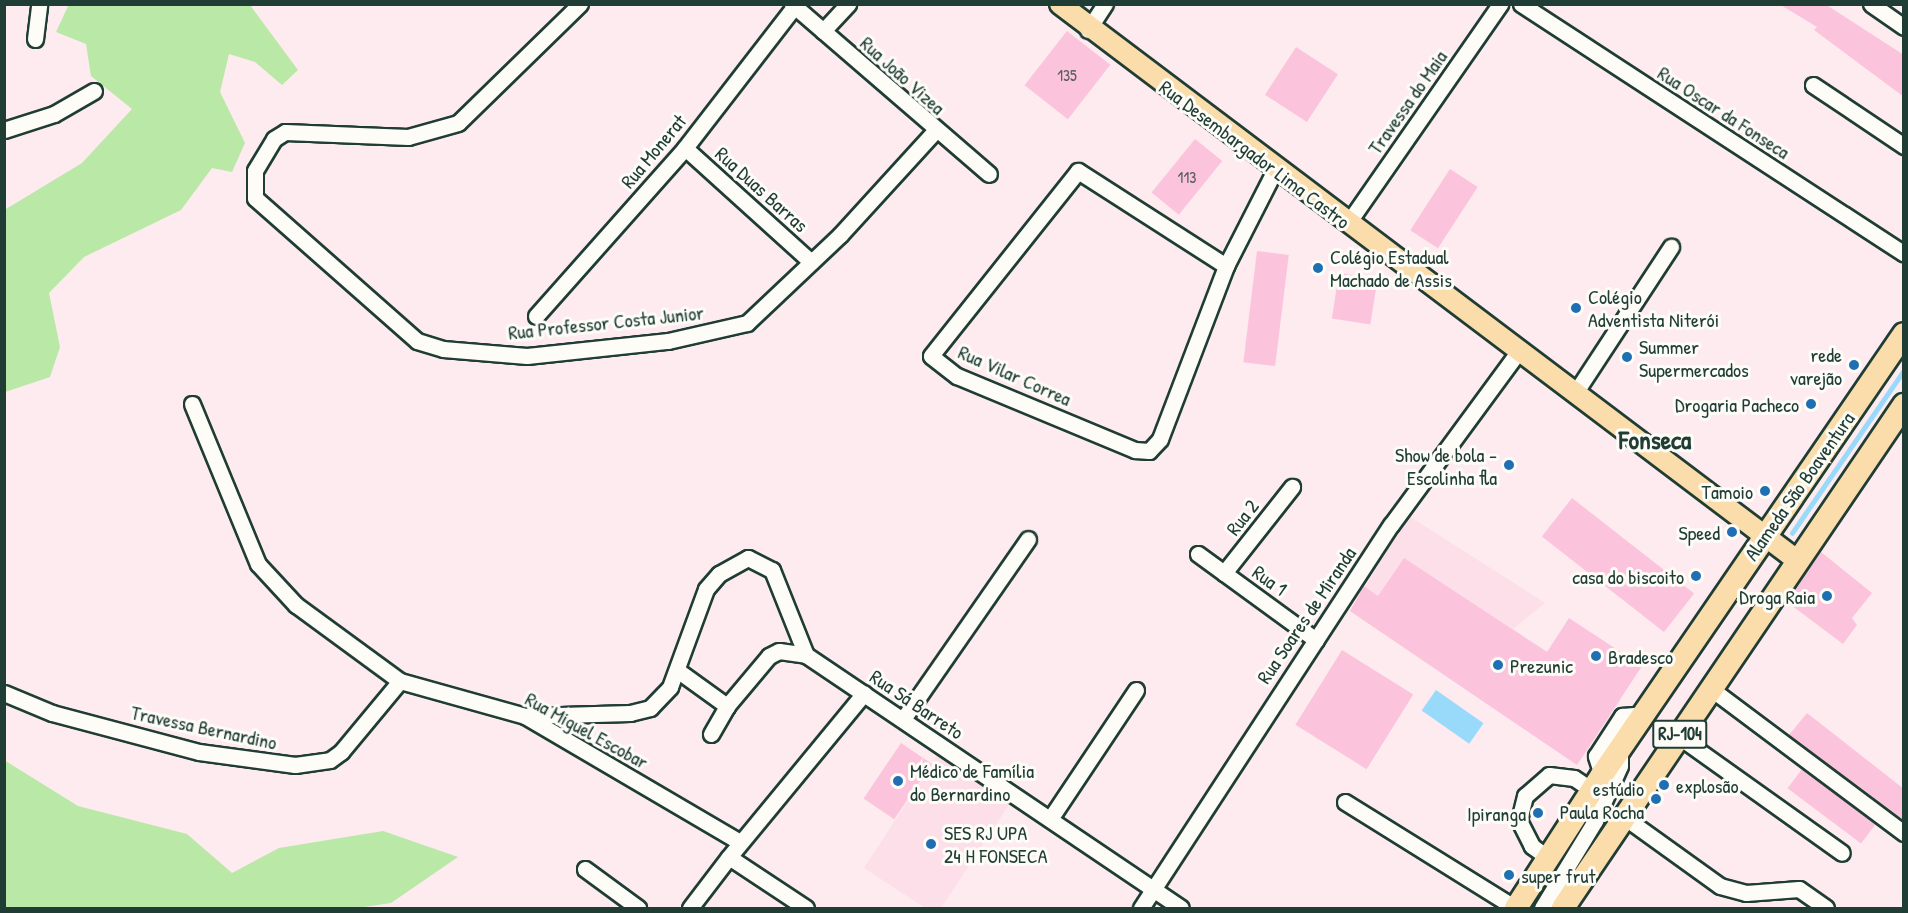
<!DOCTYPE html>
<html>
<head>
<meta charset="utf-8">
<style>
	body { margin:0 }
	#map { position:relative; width:1908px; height:913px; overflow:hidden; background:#fdebef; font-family:"Patrick Hand",sans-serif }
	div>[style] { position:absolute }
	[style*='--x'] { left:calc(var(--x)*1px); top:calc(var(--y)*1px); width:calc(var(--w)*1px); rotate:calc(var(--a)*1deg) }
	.built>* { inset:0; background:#fddfe9 }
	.green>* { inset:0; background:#bae8a6 }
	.water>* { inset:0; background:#99dafa; transform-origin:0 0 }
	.stream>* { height:4.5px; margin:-2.25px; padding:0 2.25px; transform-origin:2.25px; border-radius:2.25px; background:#99dafa }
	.building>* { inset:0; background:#fcc4dc; transform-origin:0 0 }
	.roads { filter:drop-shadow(2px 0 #1f3d34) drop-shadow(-2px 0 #1f3d34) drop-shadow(0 2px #1f3d34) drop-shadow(0 -2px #1f3d34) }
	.minor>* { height:15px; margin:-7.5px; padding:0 7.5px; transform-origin:7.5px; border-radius:7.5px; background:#fdfcf7 }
	.major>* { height:20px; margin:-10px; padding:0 10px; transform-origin:10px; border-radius:10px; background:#fbddab }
	.highway>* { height:22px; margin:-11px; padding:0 11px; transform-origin:11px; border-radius:11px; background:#fbddab }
	.dots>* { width:16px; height:16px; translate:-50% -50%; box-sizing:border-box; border:3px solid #fdfcf7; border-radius:50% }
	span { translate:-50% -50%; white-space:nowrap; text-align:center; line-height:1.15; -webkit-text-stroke:6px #fdfcf7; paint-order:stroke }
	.number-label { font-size:16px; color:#565f5e }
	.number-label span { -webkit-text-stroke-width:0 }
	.shield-label span { padding:2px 4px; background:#fdfcf7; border:2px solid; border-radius:4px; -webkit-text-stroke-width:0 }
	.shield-label { font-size:18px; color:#1f3d34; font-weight:700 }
	.street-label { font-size:20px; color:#1f3d34 }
	.poi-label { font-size:20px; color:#1f3d34 }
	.left { translate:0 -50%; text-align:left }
	.right { translate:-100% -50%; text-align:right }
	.district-label { font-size:26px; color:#1f3d34; font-weight:700 }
	.frame { position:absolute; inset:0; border:6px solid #1f3d34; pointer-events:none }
</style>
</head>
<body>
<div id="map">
	<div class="built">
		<i style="clip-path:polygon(1409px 516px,1545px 603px,1513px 629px,1621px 700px,1577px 765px,1350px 611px)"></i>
		<i style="clip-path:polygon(939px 753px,1012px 800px,941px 908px,925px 908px,864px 868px)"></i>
	</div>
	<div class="green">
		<i style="clip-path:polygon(69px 4px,250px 5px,298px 70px,282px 85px,255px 62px,229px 54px,220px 92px,245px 143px,232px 172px,212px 168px,181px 210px,84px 257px,49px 293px,60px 347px,50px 377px,5px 392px,6px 209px,82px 163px,132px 109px,91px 76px,86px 44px,56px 32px)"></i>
		<i style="clip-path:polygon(4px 760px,78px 806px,187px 834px,232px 873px,279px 848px,383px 831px,458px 857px,391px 903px,357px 908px,5px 908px)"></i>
	</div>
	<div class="water">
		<i style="left:1436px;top:690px;width:58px;height:25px;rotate:35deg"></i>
	</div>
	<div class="stream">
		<i style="--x:1792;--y:533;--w:198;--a:-55.5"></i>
	</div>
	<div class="building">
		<i style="clip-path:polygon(1779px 4px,1825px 4px,1904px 55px,1904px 97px,1814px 30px,1817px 27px)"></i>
		<i style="left:1067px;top:31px;width:55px;height:69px;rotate:38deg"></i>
		<i style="left:1296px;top:47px;width:50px;height:57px;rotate:33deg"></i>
		<i style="left:1195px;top:139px;width:35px;height:69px;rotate:39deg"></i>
		<i style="left:1450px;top:169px;width:33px;height:73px;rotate:33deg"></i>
		<i style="left:1257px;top:251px;width:32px;height:112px;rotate:7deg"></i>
		<i style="left:1339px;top:273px;width:39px;height:46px;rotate:9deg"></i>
		<i style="left:1572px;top:498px;width:155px;height:49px;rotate:38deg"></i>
		<i style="clip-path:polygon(1821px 552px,1872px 593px,1852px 618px,1857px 625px,1843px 644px,1787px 602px)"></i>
		<i style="clip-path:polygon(1404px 558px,1547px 652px,1569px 618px,1642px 666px,1577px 765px,1350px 611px,1364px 586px,1378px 596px)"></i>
		<i style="left:1342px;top:650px;width:84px;height:88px;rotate:32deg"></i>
		<i style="clip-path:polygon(1807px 713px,1904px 789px,1904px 820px,1789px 735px)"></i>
		<i style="left:901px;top:743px;width:37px;height:67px;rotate:34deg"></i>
		<i style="left:1802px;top:769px;width:92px;height:24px;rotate:37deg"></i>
	</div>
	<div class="roads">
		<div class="minor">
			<i style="--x:580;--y:4;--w:170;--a:135.7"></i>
			<i style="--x:458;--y:123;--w:52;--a:164.4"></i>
			<i style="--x:408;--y:137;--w:123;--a:-177.7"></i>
			<i style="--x:285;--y:132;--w:13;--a:148"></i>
			<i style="--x:274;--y:139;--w:37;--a:121"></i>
			<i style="--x:255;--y:171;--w:27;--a:90"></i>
			<i style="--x:255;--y:198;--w:216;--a:41.4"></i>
			<i style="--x:417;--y:341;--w:27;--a:17"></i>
			<i style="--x:443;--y:349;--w:84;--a:4.8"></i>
			<i style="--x:527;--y:356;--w:142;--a:-6.1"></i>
			<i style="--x:668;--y:341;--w:81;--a:-12.8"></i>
			<i style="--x:747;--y:323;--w:128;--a:-43.4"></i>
			<i style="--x:840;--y:235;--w:141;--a:-47.6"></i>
			<i style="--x:792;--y:4;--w:260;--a:40.8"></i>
			<i style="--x:1521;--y:4;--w:457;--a:33.1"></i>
			<i style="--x:1871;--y:4;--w:40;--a:34.9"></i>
			<i style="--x:1088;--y:30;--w:31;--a:-57"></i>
			<i style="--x:823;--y:31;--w:37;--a:-47"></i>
			<i style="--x:35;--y:39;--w:35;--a:-83"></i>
			<i style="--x:1813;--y:85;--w:110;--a:33.8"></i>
			<i style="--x:4;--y:130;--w:52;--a:-17.7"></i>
			<i style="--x:54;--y:114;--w:46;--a:-29.9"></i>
			<i style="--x:685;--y:148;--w:170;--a:42.1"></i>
			<i style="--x:1348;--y:223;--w:267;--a:-55.2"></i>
			<i style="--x:1226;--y:266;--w:176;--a:-147.3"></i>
			<i style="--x:1078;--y:171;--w:236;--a:128.5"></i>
			<i style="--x:931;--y:356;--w:33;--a:38"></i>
			<i style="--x:957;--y:376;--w:193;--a:22.6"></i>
			<i style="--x:1135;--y:450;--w:14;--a:4"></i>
			<i style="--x:1149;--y:451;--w:16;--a:-47"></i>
			<i style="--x:1160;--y:439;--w:185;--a:-69.1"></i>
			<i style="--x:1226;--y:266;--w:108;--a:-63"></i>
			<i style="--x:536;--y:316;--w:225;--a:-48.4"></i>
			<i style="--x:685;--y:148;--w:178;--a:-52.3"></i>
			<i style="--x:1575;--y:393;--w:175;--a:-56.7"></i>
			<i style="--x:192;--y:404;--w:173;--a:67.6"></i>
			<i style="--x:258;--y:564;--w:56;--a:47.2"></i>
			<i style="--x:296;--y:605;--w:129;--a:36.2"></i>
			<i style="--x:400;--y:681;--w:130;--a:15.6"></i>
			<i style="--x:525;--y:716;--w:249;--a:30.4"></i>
			<i style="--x:1198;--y:554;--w:146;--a:36.1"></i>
			<i style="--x:1224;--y:573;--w:110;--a:-51.7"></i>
			<i style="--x:677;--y:670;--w:62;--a:35.8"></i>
			<i style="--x:1710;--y:688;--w:242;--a:36.8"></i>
			<i style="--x:4;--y:693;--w:52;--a:22.6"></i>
			<i style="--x:52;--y:713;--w:152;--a:14.9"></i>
			<i style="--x:199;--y:752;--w:97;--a:7.7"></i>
			<i style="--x:295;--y:765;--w:35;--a:-8"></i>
			<i style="--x:330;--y:760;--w:14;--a:-36"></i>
			<i style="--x:341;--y:752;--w:92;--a:-50.3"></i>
			<i style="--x:525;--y:716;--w:105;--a:-1.6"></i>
			<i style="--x:630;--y:713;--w:21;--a:-14"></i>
			<i style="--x:650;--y:708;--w:29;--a:-46"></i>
			<i style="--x:670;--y:687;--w:104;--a:-69.8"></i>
			<i style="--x:706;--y:589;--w:20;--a:-49"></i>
			<i style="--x:719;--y:574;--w:33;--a:-29"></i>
			<i style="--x:748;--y:558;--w:27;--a:27"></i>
			<i style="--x:772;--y:570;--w:92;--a:68.2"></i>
			<i style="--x:903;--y:719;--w:219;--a:-55.2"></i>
			<i style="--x:711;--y:734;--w:32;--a:-60"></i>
			<i style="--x:727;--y:706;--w:65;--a:-50"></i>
			<i style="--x:769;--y:656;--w:11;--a:-27"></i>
			<i style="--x:779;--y:651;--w:27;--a:8"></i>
			<i style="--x:806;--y:655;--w:452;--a:34"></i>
			<i style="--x:1678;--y:736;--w:201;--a:35.5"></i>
			<i style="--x:1602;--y:775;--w:20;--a:-108"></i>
			<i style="--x:1596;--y:756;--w:48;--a:-57"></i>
			<i style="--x:1622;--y:716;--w:21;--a:-5"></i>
			<i style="--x:1345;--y:802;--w:200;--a:31.9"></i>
			<i style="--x:1624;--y:817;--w:118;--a:35.7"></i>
			<i style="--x:1720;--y:886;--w:27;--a:15"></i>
			<i style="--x:1746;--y:893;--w:53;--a:-4.3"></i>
			<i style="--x:1799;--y:889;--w:33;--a:35"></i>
			<i style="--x:1050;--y:819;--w:155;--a:-56.3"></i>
			<i style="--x:1547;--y:857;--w:19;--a:-144"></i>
			<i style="--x:1532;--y:846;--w:29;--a:-117"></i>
			<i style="--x:1519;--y:820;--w:25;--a:-76"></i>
			<i style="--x:1525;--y:796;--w:32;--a:-41"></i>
			<i style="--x:1549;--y:775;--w:25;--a:7"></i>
			<i style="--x:1574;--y:778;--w:22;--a:34"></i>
			<i style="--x:585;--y:869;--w:66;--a:36.3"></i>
			<i style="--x:690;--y:908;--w:64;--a:-52.6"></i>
			<i style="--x:806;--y:908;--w:92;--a:-146.5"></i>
			<i style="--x:729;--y:857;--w:212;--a:-50.5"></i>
			<i style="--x:1141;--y:908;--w:457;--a:-56.9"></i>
			<i style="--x:1391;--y:525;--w:215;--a:-53.7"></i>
			<i style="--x:1542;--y:908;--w:102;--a:-58.7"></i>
			<i style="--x:1595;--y:821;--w:60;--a:-65.6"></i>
			<i style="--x:1620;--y:766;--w:11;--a:-90"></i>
		</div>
		<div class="major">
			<i style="--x:1060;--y:4;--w:925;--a:37.04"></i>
		</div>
		<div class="highway">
			<i style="--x:1516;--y:908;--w:158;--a:-57.1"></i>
			<i style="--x:1602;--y:775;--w:534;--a:-55.6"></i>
			<i style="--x:1563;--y:908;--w:608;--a:-55.87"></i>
		</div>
	</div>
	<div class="dots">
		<i style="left:1318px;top:268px;background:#1f6fb2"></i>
		<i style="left:1576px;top:308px;background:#1f6fb2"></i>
		<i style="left:1627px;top:357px;background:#1f6fb2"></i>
		<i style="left:1854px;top:365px;background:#1f6fb2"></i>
		<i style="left:1811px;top:404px;background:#1f6fb2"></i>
		<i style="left:1509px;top:465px;background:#1f6fb2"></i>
		<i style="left:1765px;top:491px;background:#1f6fb2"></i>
		<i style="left:1732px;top:532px;background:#1f6fb2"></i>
		<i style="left:1696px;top:576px;background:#1f6fb2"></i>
		<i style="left:1827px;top:596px;background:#1f6fb2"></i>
		<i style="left:1596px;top:656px;background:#1f6fb2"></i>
		<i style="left:1498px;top:665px;background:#1f6fb2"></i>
		<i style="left:898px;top:781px;background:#1f6fb2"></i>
		<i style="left:1664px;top:785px;background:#1f6fb2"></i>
		<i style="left:1656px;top:799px;background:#1f6fb2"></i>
		<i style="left:1538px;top:813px;background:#1f6fb2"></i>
		<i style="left:931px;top:844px;background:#1f6fb2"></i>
		<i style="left:1509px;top:875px;background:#1f6fb2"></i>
	</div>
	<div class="number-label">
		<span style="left:1067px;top:75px">135</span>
		<span style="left:1187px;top:177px">113</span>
	</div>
	<div class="shield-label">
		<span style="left:1680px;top:734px">RJ-104</span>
	</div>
	<div class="street-label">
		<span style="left:903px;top:75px;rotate:42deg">Rua João Vizea</span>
		<span style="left:1407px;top:102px;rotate:-55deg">Travessa do Maia</span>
		<span style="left:1724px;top:112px;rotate:33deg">Rua Oscar da Fonseca</span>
		<span style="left:653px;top:151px;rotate:-50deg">Rua Monerat</span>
		<span style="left:1255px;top:154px;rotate:37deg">Rua Desembargador Lima Castro</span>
		<span style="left:762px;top:189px;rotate:42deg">Rua Duas Barras</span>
		<span style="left:606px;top:322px;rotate:-6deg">Rua Professor Costa Junior</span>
		<span style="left:1015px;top:375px;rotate:24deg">Rua Vilar Correa</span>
		<span style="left:1799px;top:486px;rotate:-55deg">Alameda São Boaventura</span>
		<span style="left:1242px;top:517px;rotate:-52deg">Rua 2</span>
		<span style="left:1270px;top:580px;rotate:35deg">Rua 1</span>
		<span style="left:1306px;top:615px;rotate:-56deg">Rua Soares de Miranda</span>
		<span style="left:917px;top:704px;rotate:34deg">Rua Sá Barreto</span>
		<span style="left:204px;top:727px;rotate:12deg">Travessa Bernardino</span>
		<span style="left:587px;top:730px;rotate:29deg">Rua Miguel Escobar</span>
	</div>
	<div class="poi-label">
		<span class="left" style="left:1330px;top:268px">Colégio Estadual<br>Machado de Assis</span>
		<span class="left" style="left:1588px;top:308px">Colégio<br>Adventista Niterói</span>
		<span class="left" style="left:1639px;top:358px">Summer<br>Supermercados</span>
		<span class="right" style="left:1842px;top:366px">rede<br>varejão</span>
		<span class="right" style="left:1799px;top:404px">Drogaria Pacheco</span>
		<span class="right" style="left:1497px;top:466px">Show de bola -<br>Escolinha fla</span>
		<span class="right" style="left:1753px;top:491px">Tamoio</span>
		<span class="right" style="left:1720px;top:532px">Speed</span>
		<span class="right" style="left:1684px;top:576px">casa do biscoito</span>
		<span class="right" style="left:1815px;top:596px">Droga Raia</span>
		<span class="left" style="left:1608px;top:656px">Bradesco</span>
		<span class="left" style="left:1510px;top:665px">Prezunic</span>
		<span class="left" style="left:910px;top:782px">Médico de Família<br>do Bernardino</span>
		<span class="left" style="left:1676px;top:785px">explosão</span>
		<span class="right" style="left:1644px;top:800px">estúdio<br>Paula Rocha</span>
		<span class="right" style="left:1526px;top:813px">Ipiranga</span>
		<span class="left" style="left:944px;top:844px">SES RJ UPA<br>24 H FONSECA</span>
		<span class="left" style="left:1521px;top:875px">super frut</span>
	</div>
	<div class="district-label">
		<span style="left:1655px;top:440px">Fonseca</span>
	</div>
	<div class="frame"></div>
</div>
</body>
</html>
